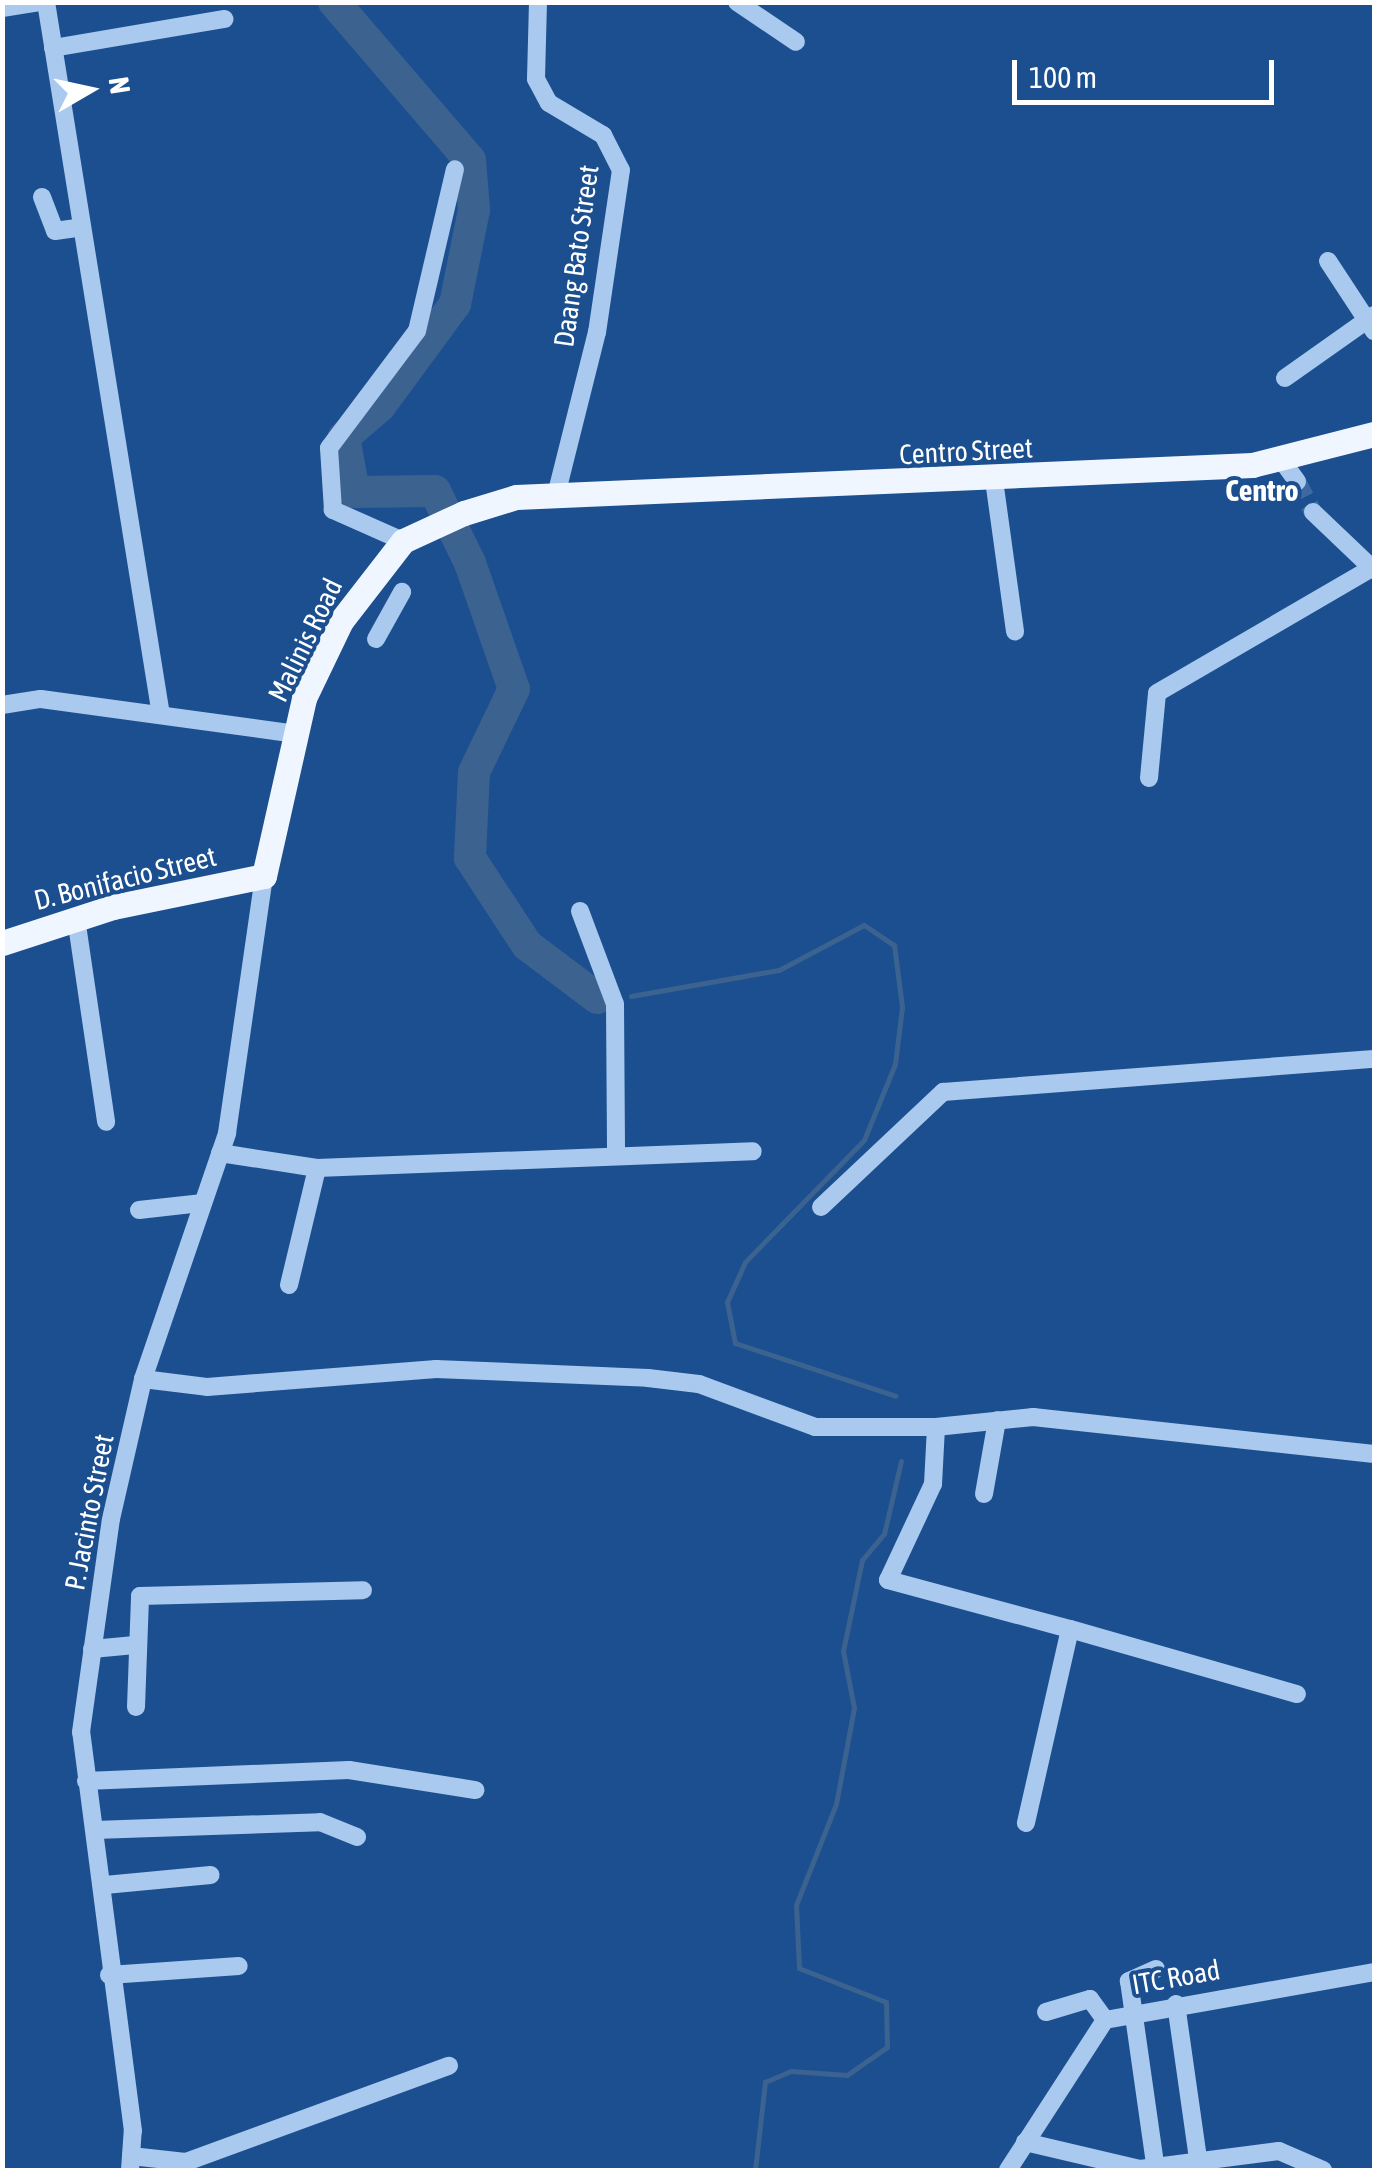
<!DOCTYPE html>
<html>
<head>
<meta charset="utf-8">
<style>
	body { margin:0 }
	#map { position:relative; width:1377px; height:2173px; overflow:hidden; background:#1b4f8f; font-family:"Asap Condensed",sans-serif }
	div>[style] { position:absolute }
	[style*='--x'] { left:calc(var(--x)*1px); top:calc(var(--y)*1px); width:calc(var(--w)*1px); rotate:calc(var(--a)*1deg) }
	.stream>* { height:5px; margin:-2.5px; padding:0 2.5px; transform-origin:2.5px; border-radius:2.5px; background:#3c6290 }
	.river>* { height:32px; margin:-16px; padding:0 16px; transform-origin:16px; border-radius:16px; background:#3c6290 }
	.minor-tunnel>* { height:18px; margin-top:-9px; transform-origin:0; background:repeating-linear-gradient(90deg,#3d69a0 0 18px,transparent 0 27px) }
	.minor>* { height:18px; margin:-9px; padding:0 9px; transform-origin:9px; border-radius:9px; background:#a9c9ee }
	.major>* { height:25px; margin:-12.5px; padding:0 12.5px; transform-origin:12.5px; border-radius:12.5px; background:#f0f6ff }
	span { translate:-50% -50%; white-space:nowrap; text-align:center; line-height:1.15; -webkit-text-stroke:8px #1b4f8f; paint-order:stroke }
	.street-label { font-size:28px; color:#fff }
	.neighbourhood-label { font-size:30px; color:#fff; font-weight:700 }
	.frame { position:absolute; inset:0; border:5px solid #fff; pointer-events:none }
	.north { position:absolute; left:40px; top:40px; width:100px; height:100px; -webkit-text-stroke:8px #1b4f8f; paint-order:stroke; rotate:81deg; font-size:28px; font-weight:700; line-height:40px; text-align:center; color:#fff }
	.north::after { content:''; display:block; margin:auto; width:35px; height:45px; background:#fff; clip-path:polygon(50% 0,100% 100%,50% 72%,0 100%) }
	.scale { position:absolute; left:1012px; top:60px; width:262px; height:45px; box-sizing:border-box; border:5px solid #fff; border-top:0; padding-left:12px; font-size:30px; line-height:35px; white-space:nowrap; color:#fff; -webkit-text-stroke:8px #1b4f8f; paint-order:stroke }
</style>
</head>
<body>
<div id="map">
	<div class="stream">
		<i style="--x:631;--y:996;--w:150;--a:-10"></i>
		<i style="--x:779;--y:970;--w:96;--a:-27.9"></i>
		<i style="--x:864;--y:925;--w:36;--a:34"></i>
		<i style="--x:894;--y:945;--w:63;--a:82.6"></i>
		<i style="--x:902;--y:1007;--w:57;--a:97"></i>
		<i style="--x:895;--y:1064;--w:82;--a:112.2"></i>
		<i style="--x:864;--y:1140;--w:170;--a:134.3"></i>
		<i style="--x:745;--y:1262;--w:44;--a:114.2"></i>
		<i style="--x:727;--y:1302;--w:42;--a:79"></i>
		<i style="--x:735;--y:1343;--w:169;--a:18.2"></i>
		<i style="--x:755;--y:2170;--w:89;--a:-83.5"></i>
		<i style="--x:765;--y:2082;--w:28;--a:-23"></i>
		<i style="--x:791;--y:2071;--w:56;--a:4.1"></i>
		<i style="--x:847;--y:2075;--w:49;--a:-35"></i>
		<i style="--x:887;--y:2047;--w:45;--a:-91.3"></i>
		<i style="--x:886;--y:2002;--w:93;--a:-158.7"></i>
		<i style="--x:799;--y:1968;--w:63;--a:-92.7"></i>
		<i style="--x:796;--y:1905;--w:109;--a:-68.4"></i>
		<i style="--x:836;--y:1804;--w:98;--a:-79.4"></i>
		<i style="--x:854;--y:1708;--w:58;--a:-100.9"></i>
		<i style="--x:843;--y:1651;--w:93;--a:-78.2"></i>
		<i style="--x:862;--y:1560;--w:34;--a:-50"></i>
		<i style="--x:884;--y:1534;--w:75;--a:-76.9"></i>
	</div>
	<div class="river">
		<i style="--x:334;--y:2;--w:208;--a:49.3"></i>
		<i style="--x:470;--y:160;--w:50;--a:85.4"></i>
		<i style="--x:474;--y:210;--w:96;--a:101.4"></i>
		<i style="--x:455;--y:304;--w:127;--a:126.3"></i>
		<i style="--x:380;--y:406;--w:48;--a:139.3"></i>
		<i style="--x:344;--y:437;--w:56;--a:79.7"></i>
		<i style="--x:354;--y:492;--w:81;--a:-0.7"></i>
		<i style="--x:435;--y:491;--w:80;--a:64.1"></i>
		<i style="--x:470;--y:563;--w:133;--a:70.8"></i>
		<i style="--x:514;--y:689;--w:92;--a:115.7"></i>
		<i style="--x:474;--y:772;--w:86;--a:92.7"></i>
		<i style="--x:470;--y:858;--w:104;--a:56.8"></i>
		<i style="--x:527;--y:945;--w:88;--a:37.1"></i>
	</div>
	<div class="minor-tunnel">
		<i style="--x:1297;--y:481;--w:35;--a:63"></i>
	</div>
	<div class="minor">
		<i style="--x:46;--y:2;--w:722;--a:80.84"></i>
		<i style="--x:538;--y:2;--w:77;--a:91.5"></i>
		<i style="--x:536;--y:79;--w:27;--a:62"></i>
		<i style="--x:549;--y:103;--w:63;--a:30.7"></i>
		<i style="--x:603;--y:135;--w:39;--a:63"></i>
		<i style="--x:621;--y:170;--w:164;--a:98.4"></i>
		<i style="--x:597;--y:332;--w:168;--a:104.1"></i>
		<i style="--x:737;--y:2;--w:71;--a:34.1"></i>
		<i style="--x:2;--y:8;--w:38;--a:-9"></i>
		<i style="--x:53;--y:48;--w:174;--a:-9.6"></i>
		<i style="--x:42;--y:197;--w:36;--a:69"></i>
		<i style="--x:55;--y:231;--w:27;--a:-8"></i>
		<i style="--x:1328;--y:261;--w:84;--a:56.7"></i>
		<i style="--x:1285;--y:378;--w:109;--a:-35.3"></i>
		<i style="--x:1283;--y:462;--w:24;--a:54"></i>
		<i style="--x:994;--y:480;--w:153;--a:82.1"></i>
		<i style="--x:1313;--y:512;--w:84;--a:43.6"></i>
		<i style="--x:403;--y:541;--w:77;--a:-156.1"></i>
		<i style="--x:333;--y:510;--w:62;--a:-93.7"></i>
		<i style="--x:329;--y:448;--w:146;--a:-53.1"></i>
		<i style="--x:417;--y:331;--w:166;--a:-76.8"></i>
		<i style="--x:376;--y:639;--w:54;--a:-61"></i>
		<i style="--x:2;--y:705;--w:39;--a:-9"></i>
		<i style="--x:41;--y:699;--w:256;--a:7.8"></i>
		<i style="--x:1149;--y:778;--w:85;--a:-84.6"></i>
		<i style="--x:1157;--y:693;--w:249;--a:-30.2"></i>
		<i style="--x:580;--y:911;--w:99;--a:69.4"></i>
		<i style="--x:615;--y:1004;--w:151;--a:89.6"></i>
		<i style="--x:76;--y:918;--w:206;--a:81.6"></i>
		<i style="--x:220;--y:1153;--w:98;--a:8.8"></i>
		<i style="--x:317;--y:1168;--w:436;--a:-2.2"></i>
		<i style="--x:821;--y:1207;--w:168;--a:-43.3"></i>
		<i style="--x:943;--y:1092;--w:432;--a:-4.4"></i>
		<i style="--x:139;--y:1210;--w:62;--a:-6.4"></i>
		<i style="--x:289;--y:1285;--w:120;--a:-76.5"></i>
		<i style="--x:143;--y:1379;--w:64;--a:7.1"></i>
		<i style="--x:207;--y:1387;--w:230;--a:-4.5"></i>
		<i style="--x:436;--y:1369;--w:212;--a:2.4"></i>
		<i style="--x:648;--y:1378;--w:51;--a:6.7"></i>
		<i style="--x:699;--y:1384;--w:124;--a:20.3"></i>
		<i style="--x:815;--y:1427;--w:121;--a:0"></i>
		<i style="--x:936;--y:1427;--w:57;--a:93"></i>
		<i style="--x:933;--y:1484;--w:106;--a:115.1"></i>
		<i style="--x:888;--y:1580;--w:188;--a:15.1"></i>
		<i style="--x:1070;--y:1629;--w:199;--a:102.8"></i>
		<i style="--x:936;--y:1427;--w:98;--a:-5.9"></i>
		<i style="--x:1033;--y:1417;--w:343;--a:6.2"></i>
		<i style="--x:984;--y:1494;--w:75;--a:-80"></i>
		<i style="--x:1070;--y:1629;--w:236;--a:16"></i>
		<i style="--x:92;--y:1649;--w:43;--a:-5.3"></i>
		<i style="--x:136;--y:1707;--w:111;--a:-87.9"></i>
		<i style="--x:140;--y:1596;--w:223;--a:-1.5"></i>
		<i style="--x:86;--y:1781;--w:263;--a:-2.4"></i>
		<i style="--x:349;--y:1770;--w:128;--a:9"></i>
		<i style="--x:95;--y:1830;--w:225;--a:-2"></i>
		<i style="--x:320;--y:1822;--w:40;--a:22"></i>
		<i style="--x:105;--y:1885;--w:106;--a:-5.4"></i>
		<i style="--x:1156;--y:1969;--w:30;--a:156"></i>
		<i style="--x:1129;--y:1981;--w:191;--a:81.9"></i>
		<i style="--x:109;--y:1975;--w:130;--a:-4"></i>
		<i style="--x:1176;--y:2004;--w:164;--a:81.9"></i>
		<i style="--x:1046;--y:2012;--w:46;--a:-16.5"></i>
		<i style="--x:1090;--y:1999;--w:26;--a:54"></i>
		<i style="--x:1025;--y:2142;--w:118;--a:13.2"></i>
		<i style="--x:1140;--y:2169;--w:140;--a:-7.4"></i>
		<i style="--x:1279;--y:2151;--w:48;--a:23.4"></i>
		<i style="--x:131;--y:2156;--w:55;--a:6.2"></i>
		<i style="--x:186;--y:2162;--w:280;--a:-20.1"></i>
		<i style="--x:130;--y:2170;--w:39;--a:-86"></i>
		<i style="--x:133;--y:2131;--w:402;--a:-97.4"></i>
		<i style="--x:81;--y:1732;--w:215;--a:-82"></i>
		<i style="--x:111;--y:1519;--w:144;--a:-77.1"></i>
		<i style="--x:143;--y:1379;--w:260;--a:-71.1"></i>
		<i style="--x:227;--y:1133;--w:260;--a:-81.8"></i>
		<i style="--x:1008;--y:2170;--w:179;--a:-57.1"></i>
		<i style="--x:1105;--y:2020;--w:273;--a:-10.1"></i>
	</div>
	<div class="major">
		<i style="--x:2;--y:943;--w:117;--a:-18"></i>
		<i style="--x:113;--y:907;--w:154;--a:-11.6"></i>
		<i style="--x:264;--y:876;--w:182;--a:-77.3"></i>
		<i style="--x:304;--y:698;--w:85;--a:-64.3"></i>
		<i style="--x:341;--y:621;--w:101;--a:-52.2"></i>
		<i style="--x:403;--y:541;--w:67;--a:-24.7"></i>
		<i style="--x:464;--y:513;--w:54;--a:-17.1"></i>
		<i style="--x:516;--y:497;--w:737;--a:-2.49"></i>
		<i style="--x:1252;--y:465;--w:126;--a:-14.3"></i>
	</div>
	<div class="street-label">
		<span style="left:576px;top:256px;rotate:-82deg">Daang Bato Street</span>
		<span style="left:966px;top:451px;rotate:-3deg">Centro Street</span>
		<span style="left:305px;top:640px;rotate:-64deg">Malinis Road</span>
		<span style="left:125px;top:878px;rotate:-14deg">D. Bonifacio Street</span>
		<span style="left:89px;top:1512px;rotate:-79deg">P. Jacinto Street</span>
		<span style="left:1176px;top:1977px;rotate:-10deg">ITC Road</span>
	</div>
	<div class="neighbourhood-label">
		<span style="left:1262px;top:490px">Centro</span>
	</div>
	<div class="frame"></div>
	<div class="north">N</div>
	<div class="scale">100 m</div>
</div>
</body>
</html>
